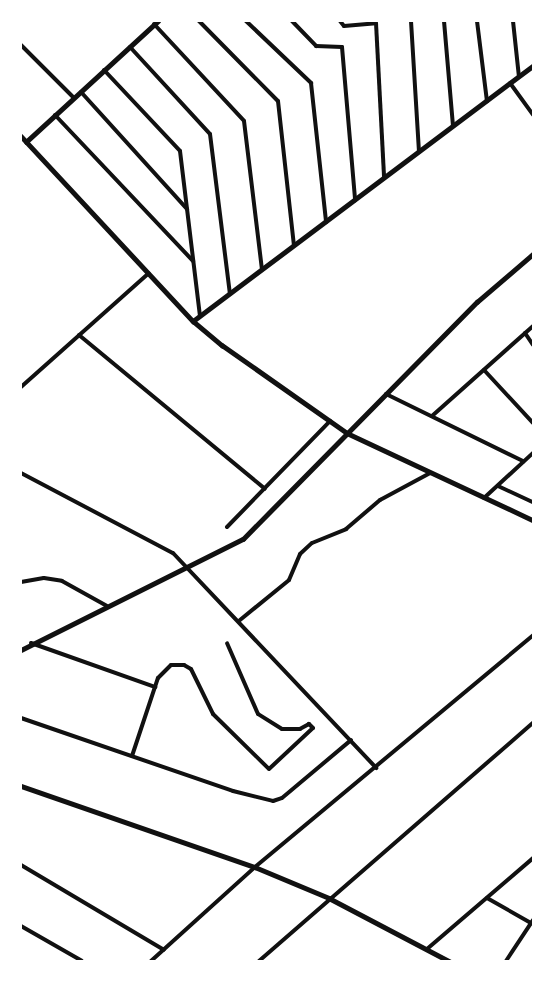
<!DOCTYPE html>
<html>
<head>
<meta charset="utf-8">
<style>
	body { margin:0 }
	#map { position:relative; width:554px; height:982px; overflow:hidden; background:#fff; font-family:Helvetica,sans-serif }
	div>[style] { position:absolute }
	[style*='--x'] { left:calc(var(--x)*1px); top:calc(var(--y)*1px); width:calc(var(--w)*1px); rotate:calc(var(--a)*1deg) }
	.minor>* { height:4px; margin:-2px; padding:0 2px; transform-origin:2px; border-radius:2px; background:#111 }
	.tertiary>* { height:4.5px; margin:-2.25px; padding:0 2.25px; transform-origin:2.25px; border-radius:2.25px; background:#111 }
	span { translate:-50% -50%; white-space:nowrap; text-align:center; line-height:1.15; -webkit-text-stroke:6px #fff; paint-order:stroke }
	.frame { position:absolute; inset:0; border:22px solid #fff; pointer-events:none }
</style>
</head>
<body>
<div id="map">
	<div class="minor">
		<i style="--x:199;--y:21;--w:112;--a:45.4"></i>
		<i style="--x:278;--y:101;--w:145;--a:83.7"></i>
		<i style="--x:246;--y:21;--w:90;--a:43.6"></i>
		<i style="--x:311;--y:83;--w:140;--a:83.8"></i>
		<i style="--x:292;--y:21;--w:35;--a:46"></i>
		<i style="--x:316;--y:46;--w:26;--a:2"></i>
		<i style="--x:342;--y:47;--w:154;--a:85.1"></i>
		<i style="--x:340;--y:21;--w:6;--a:51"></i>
		<i style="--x:344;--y:26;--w:32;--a:-5"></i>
		<i style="--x:376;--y:23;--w:155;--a:87"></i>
		<i style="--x:411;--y:21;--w:131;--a:86.5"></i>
		<i style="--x:444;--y:21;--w:105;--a:85.1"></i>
		<i style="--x:477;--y:21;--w:81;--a:82.9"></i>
		<i style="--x:513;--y:21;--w:56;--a:83.9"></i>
		<i style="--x:154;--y:24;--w:132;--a:47.1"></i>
		<i style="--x:244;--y:121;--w:149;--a:83.1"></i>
		<i style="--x:21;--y:45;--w:75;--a:45"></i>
		<i style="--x:130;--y:47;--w:118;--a:47.4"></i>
		<i style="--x:210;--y:134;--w:161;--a:82.9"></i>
		<i style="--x:104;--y:70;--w:111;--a:46.8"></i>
		<i style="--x:180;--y:151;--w:166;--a:83.1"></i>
		<i style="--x:510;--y:83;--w:39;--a:54"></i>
		<i style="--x:81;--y:92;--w:158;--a:47.8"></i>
		<i style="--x:55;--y:115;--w:201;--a:46.6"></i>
		<i style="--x:525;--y:333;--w:14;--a:56"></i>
		<i style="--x:79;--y:335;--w:241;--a:39.6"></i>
		<i style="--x:484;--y:370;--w:72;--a:47.2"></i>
		<i style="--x:21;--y:387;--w:171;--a:-41.7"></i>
		<i style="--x:386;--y:394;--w:153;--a:26.1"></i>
		<i style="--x:432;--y:416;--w:135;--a:-41.7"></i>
		<i style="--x:21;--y:473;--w:172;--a:27.8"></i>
		<i style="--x:173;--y:553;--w:296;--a:46.6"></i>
		<i style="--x:498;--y:486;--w:38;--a:25"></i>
		<i style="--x:484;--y:498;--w:67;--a:-42.6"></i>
		<i style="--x:227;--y:527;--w:148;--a:-45.8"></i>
		<i style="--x:21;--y:582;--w:23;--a:-10"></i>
		<i style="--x:44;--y:578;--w:18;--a:9"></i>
		<i style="--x:62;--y:581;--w:51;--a:29.1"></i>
		<i style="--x:240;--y:620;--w:63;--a:-39.2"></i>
		<i style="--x:289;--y:580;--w:28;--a:-67"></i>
		<i style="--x:300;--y:554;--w:16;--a:-43"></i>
		<i style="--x:312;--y:543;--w:37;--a:-22"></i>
		<i style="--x:346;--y:529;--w:45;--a:-40.5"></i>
		<i style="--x:380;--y:500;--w:57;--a:-28.4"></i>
		<i style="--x:31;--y:643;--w:132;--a:19.5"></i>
		<i style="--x:21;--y:718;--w:224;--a:19"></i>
		<i style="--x:233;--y:791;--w:41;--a:14"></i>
		<i style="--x:273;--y:801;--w:9;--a:-18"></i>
		<i style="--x:282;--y:798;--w:90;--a:-40"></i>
		<i style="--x:132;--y:756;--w:82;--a:-71.6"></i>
		<i style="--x:158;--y:678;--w:18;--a:-45"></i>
		<i style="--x:171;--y:665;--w:13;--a:0"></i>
		<i style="--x:184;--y:665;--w:8;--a:30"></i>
		<i style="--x:191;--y:669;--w:50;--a:63.9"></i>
		<i style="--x:213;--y:714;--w:78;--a:44.5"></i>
		<i style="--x:269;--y:769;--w:60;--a:-43"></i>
		<i style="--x:313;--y:728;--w:6;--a:-135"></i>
		<i style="--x:309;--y:724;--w:10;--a:151"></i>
		<i style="--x:300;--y:729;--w:18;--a:180"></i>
		<i style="--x:282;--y:729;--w:28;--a:-148"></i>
		<i style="--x:258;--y:714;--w:77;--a:-113.6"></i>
		<i style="--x:21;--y:865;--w:166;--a:30.7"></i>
		<i style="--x:487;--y:898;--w:51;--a:29.6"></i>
		<i style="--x:21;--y:926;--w:70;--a:29.8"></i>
		<i style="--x:427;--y:949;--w:140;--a:-40.6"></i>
		<i style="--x:151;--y:961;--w:140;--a:-42.1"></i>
		<i style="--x:255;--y:867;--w:362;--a:-39.8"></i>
		<i style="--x:259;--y:961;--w:363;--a:-41"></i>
		<i style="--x:506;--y:961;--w:49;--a:-56.6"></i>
	</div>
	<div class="tertiary">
		<i style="--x:21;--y:136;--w:253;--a:47.1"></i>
		<i style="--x:193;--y:321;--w:38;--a:40"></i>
		<i style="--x:222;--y:345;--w:153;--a:35.1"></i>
		<i style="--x:347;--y:433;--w:205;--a:25.1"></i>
		<i style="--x:26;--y:142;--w:179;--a:-42.5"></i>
		<i style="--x:193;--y:321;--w:425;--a:-36.9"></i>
		<i style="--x:21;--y:650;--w:248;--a:-26.6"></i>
		<i style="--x:243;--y:539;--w:333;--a:-45.4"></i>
		<i style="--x:477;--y:302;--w:74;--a:-40.6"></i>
		<i style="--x:21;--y:786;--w:248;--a:19.1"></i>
		<i style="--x:255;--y:867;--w:80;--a:22.7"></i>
		<i style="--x:329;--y:898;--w:136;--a:27.7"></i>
	</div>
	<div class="frame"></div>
</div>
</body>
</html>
